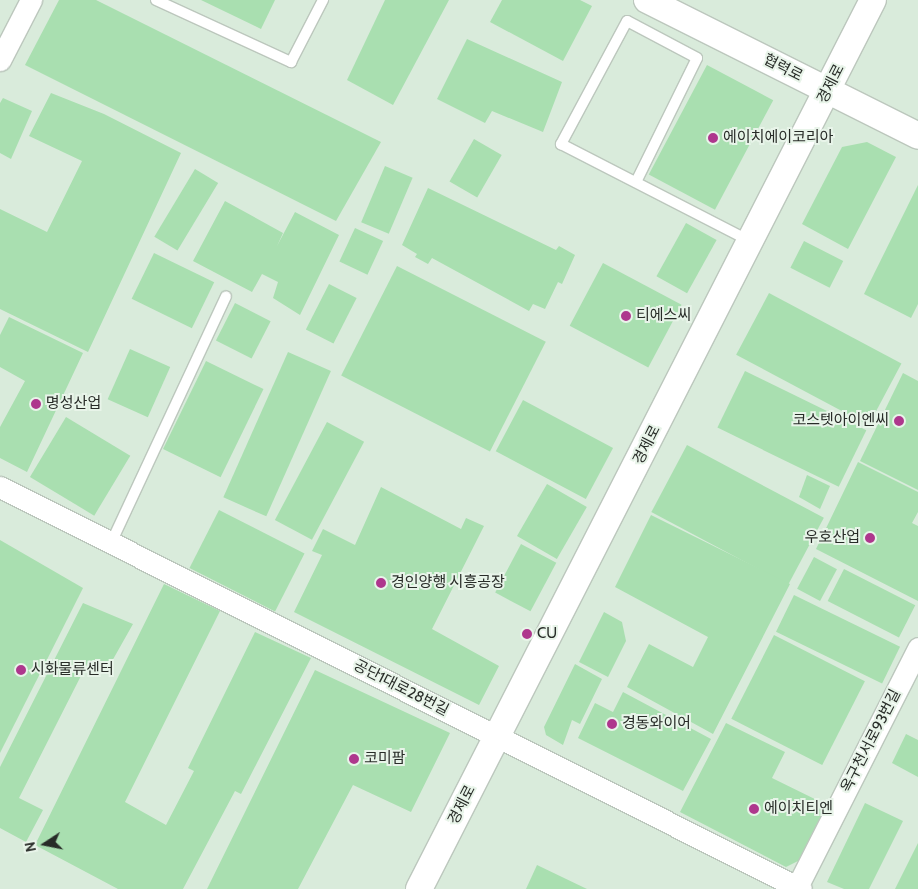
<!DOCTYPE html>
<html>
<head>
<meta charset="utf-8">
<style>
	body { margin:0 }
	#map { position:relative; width:918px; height:889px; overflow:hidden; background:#e8f4e9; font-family:Cabin,"Noto Sans KR",sans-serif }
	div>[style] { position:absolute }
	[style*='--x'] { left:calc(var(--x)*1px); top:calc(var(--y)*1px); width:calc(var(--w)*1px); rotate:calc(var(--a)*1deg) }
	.built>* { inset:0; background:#d9ebdb; transform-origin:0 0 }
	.building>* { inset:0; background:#a9dfb0; transform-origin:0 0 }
	.roads { filter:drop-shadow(1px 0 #bcc7bd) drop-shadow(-1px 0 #bcc7bd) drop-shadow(0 1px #bcc7bd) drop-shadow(0 -1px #bcc7bd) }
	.service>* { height:10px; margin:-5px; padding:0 5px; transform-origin:5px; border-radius:5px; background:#fff }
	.minor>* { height:21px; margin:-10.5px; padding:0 10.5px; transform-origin:10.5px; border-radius:10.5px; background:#fff }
	.tertiary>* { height:26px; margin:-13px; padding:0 13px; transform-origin:13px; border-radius:13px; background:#fff }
	.dots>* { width:14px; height:14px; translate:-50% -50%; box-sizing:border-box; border:2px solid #e8f4e9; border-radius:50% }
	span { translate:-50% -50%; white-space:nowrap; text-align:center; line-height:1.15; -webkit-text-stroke:4px #e8f4e9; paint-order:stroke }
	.street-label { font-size:15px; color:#282c28 }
	.poi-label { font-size:15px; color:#282c28 }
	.left { translate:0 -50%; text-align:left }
	.right { translate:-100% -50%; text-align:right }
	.north { position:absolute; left:20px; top:819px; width:50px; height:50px; -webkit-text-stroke:4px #e8f4e9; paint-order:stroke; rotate:259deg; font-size:14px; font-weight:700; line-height:20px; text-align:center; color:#282c28 }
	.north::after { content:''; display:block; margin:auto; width:18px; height:22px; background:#282c28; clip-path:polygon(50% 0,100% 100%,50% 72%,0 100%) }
</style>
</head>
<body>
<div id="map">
	<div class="built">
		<i style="left:0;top:0;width:918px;height:889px"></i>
	</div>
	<div class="building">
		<i style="clip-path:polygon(59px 0,96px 0,381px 142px,336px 221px,25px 65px)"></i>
		<i style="clip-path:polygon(201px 0,275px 0,261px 29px)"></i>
		<i style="clip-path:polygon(385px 0,449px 0,393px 105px,347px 80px)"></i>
		<i style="clip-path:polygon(502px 0,580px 0,592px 6px,563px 61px,490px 22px)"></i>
		<i style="clip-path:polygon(467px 39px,562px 82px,543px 132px,492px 111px,485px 123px,437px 99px)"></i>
		<i style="left:707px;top:65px;width:75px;height:124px;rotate:28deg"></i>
		<i style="clip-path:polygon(51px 93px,104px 114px,181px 153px,88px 352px,0 309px,0 209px,47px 232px,82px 161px,29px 136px)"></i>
		<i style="clip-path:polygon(3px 98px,32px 111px,11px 159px,0 153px,0 103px)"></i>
		<i style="left:474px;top:139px;width:32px;height:49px;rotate:30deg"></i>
		<i style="clip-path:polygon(867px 142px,896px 157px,848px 249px,802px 224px,842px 147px)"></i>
		<i style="left:385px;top:166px;width:30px;height:61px;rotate:23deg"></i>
		<i style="left:195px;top:169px;width:27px;height:79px;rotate:31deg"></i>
		<i style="clip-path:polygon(918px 185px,918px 304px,911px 318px,864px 294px)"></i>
		<i style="clip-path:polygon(428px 188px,556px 250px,559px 246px,575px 255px,562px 284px,558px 282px,545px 309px,533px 304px,529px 311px,432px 258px,428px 264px,415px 257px,417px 254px,402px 245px)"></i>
		<i style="clip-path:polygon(225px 201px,283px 233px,277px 246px,295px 212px,339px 235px,300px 315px,273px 298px,278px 282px,262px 274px,252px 292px,193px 261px)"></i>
		<i style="left:686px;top:223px;width:35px;height:61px;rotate:29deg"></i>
		<i style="left:355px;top:228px;width:31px;height:37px;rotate:25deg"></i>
		<i style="left:804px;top:241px;width:44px;height:30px;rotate:27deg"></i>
		<i style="left:154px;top:253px;width:67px;height:51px;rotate:26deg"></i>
		<i style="left:603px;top:263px;width:89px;height:71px;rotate:28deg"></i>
		<i style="left:397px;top:266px;width:167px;height:123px;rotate:27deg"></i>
		<i style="left:329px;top:284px;width:31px;height:51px;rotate:27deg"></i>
		<i style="left:769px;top:293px;width:150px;height:70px;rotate:28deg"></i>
		<i style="left:235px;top:303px;width:40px;height:42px;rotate:27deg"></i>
		<i style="clip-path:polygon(9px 317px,83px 353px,27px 472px,0 458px,0 427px,25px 381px,0 367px,0 335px)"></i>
		<i style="left:130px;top:349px;width:44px;height:55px;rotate:24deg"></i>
		<i style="left:288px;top:352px;width:47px;height:159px;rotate:24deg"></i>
		<i style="left:206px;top:361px;width:64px;height:98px;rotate:26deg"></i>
		<i style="left:745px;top:371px;width:135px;height:63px;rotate:26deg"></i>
		<i style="clip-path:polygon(903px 373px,918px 381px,918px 490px,860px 461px)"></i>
		<i style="left:523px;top:400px;width:102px;height:58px;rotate:28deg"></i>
		<i style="left:66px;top:417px;width:75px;height:70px;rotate:31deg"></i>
		<i style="left:327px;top:422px;width:42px;height:111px;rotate:28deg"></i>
		<i style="left:687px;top:445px;width:155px;height:76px;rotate:28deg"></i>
		<i style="clip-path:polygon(858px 462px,918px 492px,918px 512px,912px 523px,918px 526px,918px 601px,816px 549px)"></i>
		<i style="clip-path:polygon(807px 475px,830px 486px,820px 509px,799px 497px)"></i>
		<i style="left:547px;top:484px;width:46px;height:60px;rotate:30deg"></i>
		<i style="clip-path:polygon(381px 487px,461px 529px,466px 518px,484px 526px,432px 629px,499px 666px,479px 705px,294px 612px,322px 555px,312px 551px,323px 529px,355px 545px)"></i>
		<i style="left:219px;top:510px;width:96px;height:65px;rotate:27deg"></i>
		<i style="clip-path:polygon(651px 515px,790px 584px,713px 734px,627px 687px,649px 644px,693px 667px,708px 637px,615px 587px)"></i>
		<i style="clip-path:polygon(0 540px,83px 588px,0 753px)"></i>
		<i style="left:521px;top:544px;width:40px;height:55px;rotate:28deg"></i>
		<i style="left:814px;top:557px;width:26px;height:36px;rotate:28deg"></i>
		<i style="left:844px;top:569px;width:80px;height:36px;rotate:27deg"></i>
		<i style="clip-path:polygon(164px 584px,220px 611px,125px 802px,166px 825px,194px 771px,188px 768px,255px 632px,311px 658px,241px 794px,235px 791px,183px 889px,118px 889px,35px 845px)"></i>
		<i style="left:794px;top:595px;width:118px;height:41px;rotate:26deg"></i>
		<i style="clip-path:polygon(83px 603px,133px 624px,107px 670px,89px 660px,19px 798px,43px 810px,26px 842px,0 828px,0 767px)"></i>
		<i style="clip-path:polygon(604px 612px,622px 622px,626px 641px,608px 677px,579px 662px)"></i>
		<i style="left:774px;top:635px;width:102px;height:94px;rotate:27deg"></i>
		<i style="clip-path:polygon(575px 664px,602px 679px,580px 724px,572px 720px,563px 745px,546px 735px,544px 727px)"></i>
		<i style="clip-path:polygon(315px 670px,450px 733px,411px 812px,353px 785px,298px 889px,207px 889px)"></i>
		<i style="clip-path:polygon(623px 692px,711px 739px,683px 791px,578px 738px,595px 703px,613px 712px)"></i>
		<i style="clip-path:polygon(726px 723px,785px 752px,772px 778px,829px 806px,802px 859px,786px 867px,680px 812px)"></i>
		<i style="clip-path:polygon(906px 734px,918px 740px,918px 777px,892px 763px)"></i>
		<i style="clip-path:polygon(865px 803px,903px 821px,869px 889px,844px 889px,827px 882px)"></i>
		<i style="clip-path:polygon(918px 843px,918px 889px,895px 889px)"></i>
		<i style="clip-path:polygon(537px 865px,587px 889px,526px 889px)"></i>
	</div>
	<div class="roads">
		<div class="service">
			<i style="--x:156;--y:0;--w:149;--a:24.7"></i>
			<i style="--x:291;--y:62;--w:70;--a:-62.7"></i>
			<i style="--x:636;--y:182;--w:138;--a:-63.8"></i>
			<i style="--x:697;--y:58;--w:79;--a:-152.1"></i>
			<i style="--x:627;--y:21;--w:140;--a:118.2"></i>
			<i style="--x:561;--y:144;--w:212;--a:27.2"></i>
			<i style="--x:111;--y:543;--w:272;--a:-65"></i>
		</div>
		<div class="minor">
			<i style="--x:0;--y:60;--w:68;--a:-62.7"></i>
			<i style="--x:0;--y:487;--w:896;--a:26.65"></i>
			<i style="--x:797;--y:887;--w:268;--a:-63.1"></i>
		</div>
		<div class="tertiary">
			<i style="--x:647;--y:0;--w:303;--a:26.6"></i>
			<i style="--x:419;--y:889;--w:998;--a:-62.95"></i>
		</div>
	</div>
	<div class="dots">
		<i style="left:713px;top:138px;background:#ae378d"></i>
		<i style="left:626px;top:316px;background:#ae378d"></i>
		<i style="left:36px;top:404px;background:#ae378d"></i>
		<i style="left:899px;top:421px;background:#ae378d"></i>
		<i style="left:870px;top:538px;background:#ae378d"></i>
		<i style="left:381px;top:583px;background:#ae378d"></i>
		<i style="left:527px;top:634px;background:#ae378d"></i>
		<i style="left:21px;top:670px;background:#ae378d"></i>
		<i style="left:612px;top:724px;background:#ae378d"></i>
		<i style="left:354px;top:759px;background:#ae378d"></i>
		<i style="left:754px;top:809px;background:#ae378d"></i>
	</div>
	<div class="street-label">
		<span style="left:783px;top:68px;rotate:27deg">협력로</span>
		<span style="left:831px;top:84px;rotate:-63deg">경제로</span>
		<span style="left:647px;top:445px;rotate:-63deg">경제로</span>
		<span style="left:401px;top:688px;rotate:27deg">공단1대로28번길</span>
		<span style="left:871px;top:741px;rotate:-63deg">옥구천서로93번길</span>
		<span style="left:462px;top:805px;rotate:-63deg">경제로</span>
	</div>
	<div class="poi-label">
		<span class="left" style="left:723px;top:138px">에이치에이코리아</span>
		<span class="left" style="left:636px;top:316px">티에스씨</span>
		<span class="left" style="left:46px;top:404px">명성산업</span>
		<span class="right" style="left:889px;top:421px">코스텟아이엔씨</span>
		<span class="right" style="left:860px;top:538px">우호산업</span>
		<span class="left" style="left:391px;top:583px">경인양행 시흥공장</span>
		<span class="left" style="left:537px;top:634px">CU</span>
		<span class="left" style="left:31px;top:670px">시화물류센터</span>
		<span class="left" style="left:622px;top:724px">경동와이어</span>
		<span class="left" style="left:364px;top:759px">코미팜</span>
		<span class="left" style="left:764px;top:809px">에이치티엔</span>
	</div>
	<div class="north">N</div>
</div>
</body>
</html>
